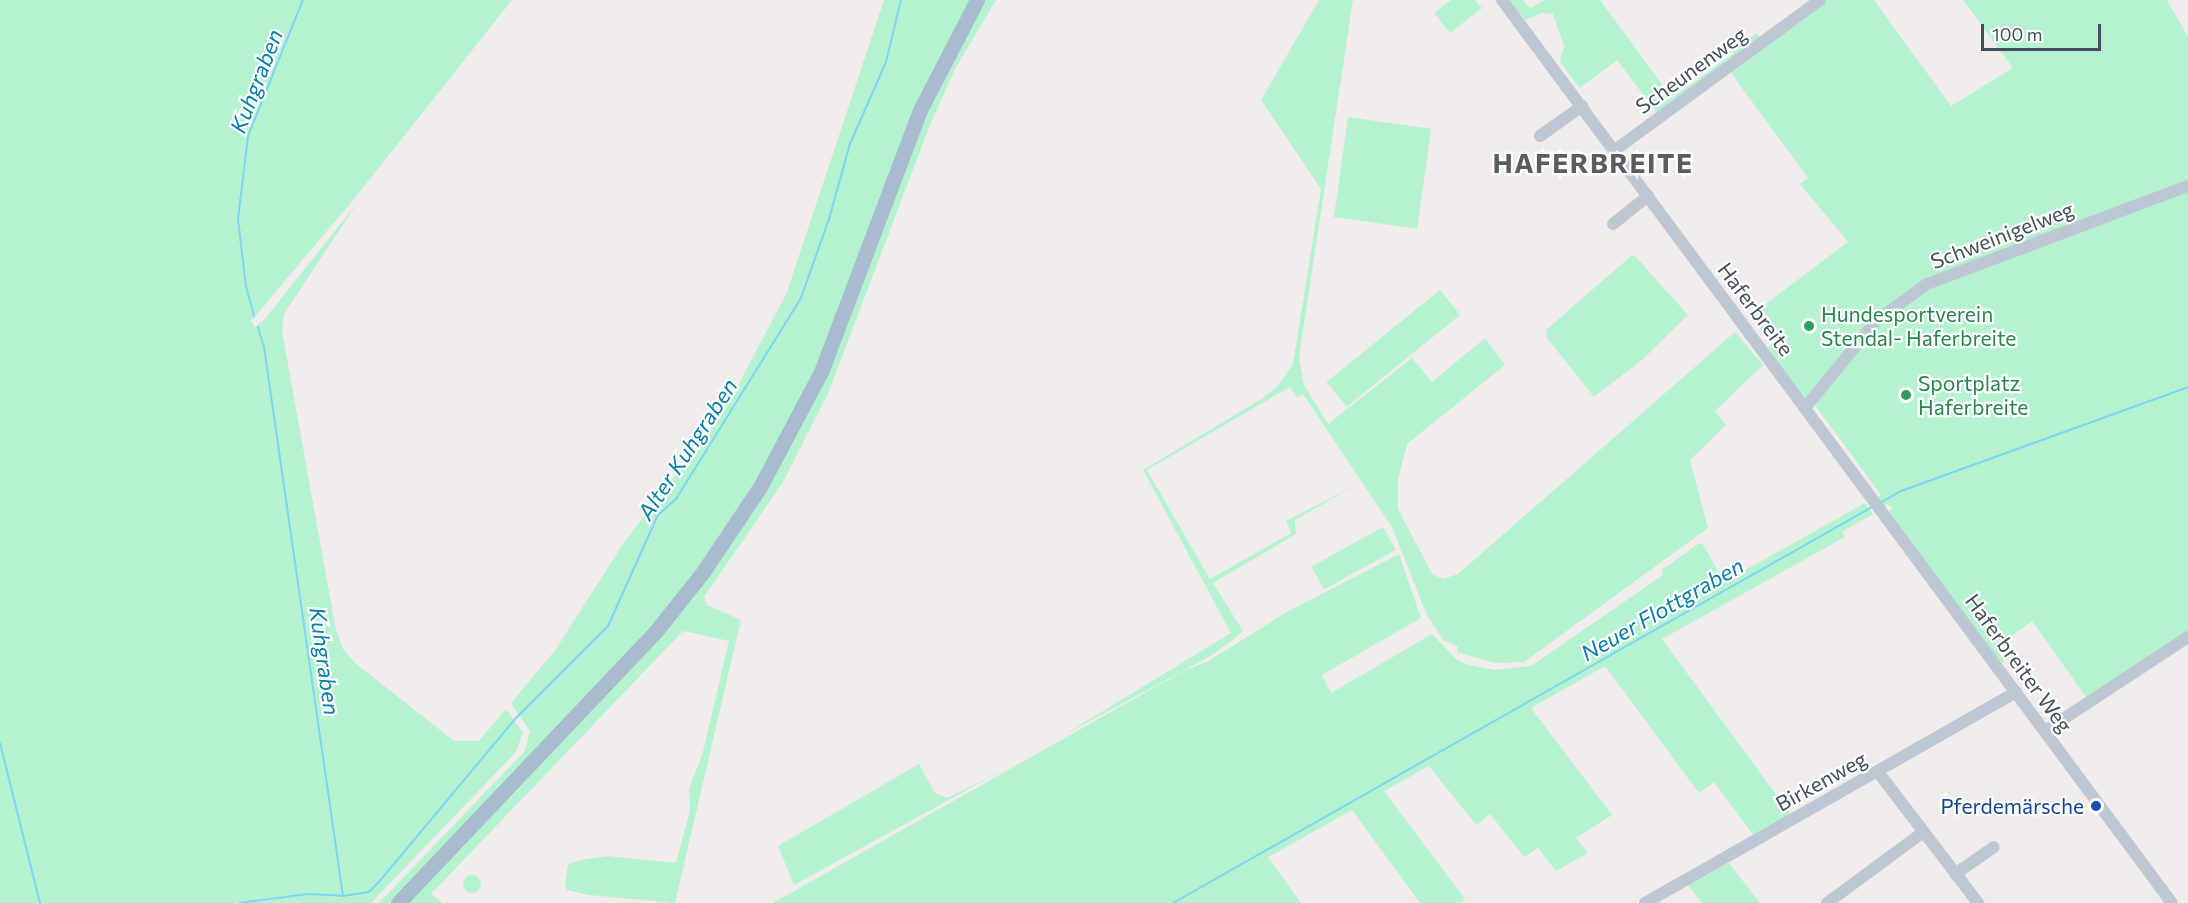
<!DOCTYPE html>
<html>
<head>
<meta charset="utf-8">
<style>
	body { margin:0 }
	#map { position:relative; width:2188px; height:903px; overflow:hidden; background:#f0ecec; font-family:Commissioner,sans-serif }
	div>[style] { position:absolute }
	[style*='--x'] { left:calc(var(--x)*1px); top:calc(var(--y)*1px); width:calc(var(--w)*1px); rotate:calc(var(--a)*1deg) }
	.green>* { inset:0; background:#b5f2d0; transform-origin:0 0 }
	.round { border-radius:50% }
	.stream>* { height:2px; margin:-1px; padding:0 1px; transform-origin:1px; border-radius:1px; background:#7ed6f4 }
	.minor>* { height:12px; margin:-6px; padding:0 6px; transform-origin:6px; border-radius:6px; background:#bec8d4 }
	.major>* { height:15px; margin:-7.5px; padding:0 7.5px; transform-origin:7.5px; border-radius:7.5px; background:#a9bbcf }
	.dots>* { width:16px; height:16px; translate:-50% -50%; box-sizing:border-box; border:3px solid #fff; border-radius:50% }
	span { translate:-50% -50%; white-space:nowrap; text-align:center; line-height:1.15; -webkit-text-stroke:4.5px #fff; paint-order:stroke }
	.street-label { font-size:21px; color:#434f5c }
	.leisure-label { font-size:21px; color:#27864d }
	.left { translate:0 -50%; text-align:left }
	.transit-label { font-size:21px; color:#164399 }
	.right { translate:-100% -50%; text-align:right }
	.water-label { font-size:22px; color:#017faa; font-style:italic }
	.district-label { font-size:27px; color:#595d62; font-weight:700; letter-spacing:1.5px }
	.scale { position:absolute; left:1981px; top:24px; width:120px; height:27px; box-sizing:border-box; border:3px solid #434f5c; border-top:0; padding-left:8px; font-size:18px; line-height:21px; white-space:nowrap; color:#434f5c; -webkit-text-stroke:4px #fff; paint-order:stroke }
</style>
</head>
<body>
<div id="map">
	<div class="green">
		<i style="clip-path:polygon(0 0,512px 0,354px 199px,251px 321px,255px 327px,264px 320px,358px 202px,284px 314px,282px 331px,336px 630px,343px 649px,355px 663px,454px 741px,479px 741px,506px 709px,523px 732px,516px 752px,371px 903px,0 903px)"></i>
		<i style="clip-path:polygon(884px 0,971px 0,933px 70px,844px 303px,796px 413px,730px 524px,663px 615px,392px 903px,379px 903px,525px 751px,530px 731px,511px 703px,556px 649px,623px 544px,727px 407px,787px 292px)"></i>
		<i style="clip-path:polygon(983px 0,996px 0,955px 69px,930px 125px,829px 391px,783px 482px,704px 597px,707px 605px,741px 620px,675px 903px,589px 895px,567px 890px,565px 884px,568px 864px,586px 859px,608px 856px,676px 863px,690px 810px,689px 788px,702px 756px,729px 641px,683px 631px,431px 894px,443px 903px,405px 903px,544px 759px,763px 492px,912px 143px)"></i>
		<i style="clip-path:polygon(1319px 0,1353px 0,1299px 357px,1304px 385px,1328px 424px,1412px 358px,1432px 382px,1485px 338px,1505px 365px,1407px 444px,1398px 480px,1398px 509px,1432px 574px,1443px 579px,1458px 574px,1735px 332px,1763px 365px,1715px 411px,1726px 425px,1690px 460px,1708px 528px,1524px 662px,1495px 663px,1457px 652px,1458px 647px,1443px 640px,1426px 613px,1392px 527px,1305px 397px,1302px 394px,1297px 398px,1290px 387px,1147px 470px,1210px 579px,1291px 533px,1286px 521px,1356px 485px,1295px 520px,1296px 534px,1213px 583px,1243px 631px,1235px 638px,1212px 655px,1062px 736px,1231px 633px,1143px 470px,1258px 401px,1277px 387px,1293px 364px,1321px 189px,1261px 100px)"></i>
		<i style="clip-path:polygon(1451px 0,1475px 0,1482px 8px,1450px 33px,1434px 13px)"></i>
		<i style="clip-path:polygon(1508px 0,1523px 0,1530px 8px,1545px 0,1600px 0,1672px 98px,1734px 53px,1732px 50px,1757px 33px,1760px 38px,1657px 113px,1617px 60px,1580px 88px,1560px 62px,1564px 46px,1553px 14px,1542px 13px,1525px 20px)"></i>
		<i style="clip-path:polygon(1825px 0,1874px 0,1951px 106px,2013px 68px,1963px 0,2167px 0,2188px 37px,2188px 183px,1898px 300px,1811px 397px,1804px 399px,1767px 348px,1771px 344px,1751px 315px,1848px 242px,1800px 184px,1808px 178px,1731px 73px)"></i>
		<i style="left:1348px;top:117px;width:84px;height:101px;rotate:8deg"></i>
		<i style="clip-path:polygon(2188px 189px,2188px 632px,2086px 697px,2032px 621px,1995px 648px,2005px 661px,2001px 664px,1889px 512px,1892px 508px,1888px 504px,1883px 506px,1878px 497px,1881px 495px,1815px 405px,1883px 319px,1919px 291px)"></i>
		<i style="clip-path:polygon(1631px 256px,1635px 256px,1688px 315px,1643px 359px,1594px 397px,1547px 338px,1546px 330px)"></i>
		<i style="left:1440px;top:290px;width:32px;height:146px;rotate:51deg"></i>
		<i style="clip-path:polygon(1865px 503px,1873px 514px,1842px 532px,1845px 537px,1662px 639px,1791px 815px,1754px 836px,1714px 782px,1699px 793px,1605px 666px,1531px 708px,1612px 815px,1576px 838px,1588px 853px,1556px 871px,1538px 848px,1524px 857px,1490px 814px,1476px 825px,1429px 766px,1384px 791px,1465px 899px,1459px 903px,1420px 903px,1352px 810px,1268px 857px,1301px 903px,773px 903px,1185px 670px,1207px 662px,1285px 613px,1399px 554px,1421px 618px,1322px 675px,1331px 693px,1432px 634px,1456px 659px,1468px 665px,1495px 670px,1531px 666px,1663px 575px,1662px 570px,1698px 544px,1703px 544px,1724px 582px)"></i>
		<i style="left:1383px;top:527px;width:26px;height:82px;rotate:61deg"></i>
		<i style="clip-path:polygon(919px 764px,935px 793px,947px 798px,996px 774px,794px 885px,778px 846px)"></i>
		<i style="clip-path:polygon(1729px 863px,1760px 903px,1702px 903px,1688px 885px)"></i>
		<i class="round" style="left:463px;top:875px;width:18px;height:18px"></i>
	</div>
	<div class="stream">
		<i style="--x:254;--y:316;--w:30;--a:-105"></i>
		<i style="--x:246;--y:287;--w:68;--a:-96.7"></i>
		<i style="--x:238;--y:219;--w:84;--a:-83.1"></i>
		<i style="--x:248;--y:136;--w:147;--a:-68"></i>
		<i style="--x:1880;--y:503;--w:24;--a:-30"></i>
		<i style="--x:1901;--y:491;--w:305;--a:-19.9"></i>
		<i style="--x:0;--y:743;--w:165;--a:76"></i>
		<i style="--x:343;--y:896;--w:26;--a:-9"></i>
		<i style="--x:369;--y:892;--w:13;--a:-45"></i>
		<i style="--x:378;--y:883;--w:215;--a:-50.1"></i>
		<i style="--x:516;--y:718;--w:130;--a:-45"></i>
		<i style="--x:608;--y:626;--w:122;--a:-65.8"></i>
		<i style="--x:658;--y:515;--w:24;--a:-42"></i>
		<i style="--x:676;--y:499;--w:237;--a:-58.1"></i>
		<i style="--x:801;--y:298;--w:84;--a:-70.5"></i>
		<i style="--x:829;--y:219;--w:78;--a:-74.4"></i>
		<i style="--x:850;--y:144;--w:90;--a:-66.3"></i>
		<i style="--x:886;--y:62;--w:64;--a:-76.4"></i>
		<i style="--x:239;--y:903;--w:70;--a:-7.4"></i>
		<i style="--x:308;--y:894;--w:35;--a:3"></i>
		<i style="--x:343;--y:896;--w:555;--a:-98.19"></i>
		<i style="--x:264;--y:347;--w:21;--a:-107"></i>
		<i style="--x:1173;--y:903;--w:803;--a:-29.53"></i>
	</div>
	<div class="minor">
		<i style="--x:1502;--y:0;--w:1124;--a:53.43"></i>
		<i style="--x:1540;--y:136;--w:52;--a:-35.5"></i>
		<i style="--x:1615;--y:150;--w:254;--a:-36.2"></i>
		<i style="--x:1613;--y:224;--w:45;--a:-38.7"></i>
		<i style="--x:1805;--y:408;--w:112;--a:-50.8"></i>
		<i style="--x:1876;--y:321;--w:63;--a:-36"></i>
		<i style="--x:1927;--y:284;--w:279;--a:-20.6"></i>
		<i style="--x:2045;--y:731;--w:171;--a:-33.3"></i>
		<i style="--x:1878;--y:772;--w:165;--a:52.6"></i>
		<i style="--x:1955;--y:874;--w:47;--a:-34.7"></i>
		<i style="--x:1645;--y:903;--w:427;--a:-29.6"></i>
		<i style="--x:1827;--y:903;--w:118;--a:-36.4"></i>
	</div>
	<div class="major">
		<i style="--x:398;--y:903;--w:375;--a:-46.5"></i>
		<i style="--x:656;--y:631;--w:75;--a:-51.5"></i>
		<i style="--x:703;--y:572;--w:102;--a:-56.2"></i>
		<i style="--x:760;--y:487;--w:130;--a:-62.1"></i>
		<i style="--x:821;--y:372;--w:280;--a:-69.3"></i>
		<i style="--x:920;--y:110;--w:124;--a:-62.6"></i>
	</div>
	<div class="dots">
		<i style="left:1809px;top:326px;background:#2e9e5b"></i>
		<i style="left:1906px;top:395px;background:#2e9e5b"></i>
		<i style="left:2096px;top:806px;background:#1a4fb4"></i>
	</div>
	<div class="street-label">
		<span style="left:1691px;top:70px;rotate:-36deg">Scheunenweg</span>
		<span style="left:2002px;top:235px;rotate:-21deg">Schweinigelweg</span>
		<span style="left:1756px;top:309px;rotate:53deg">Haferbreite</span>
		<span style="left:2019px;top:663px;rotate:54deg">Haferbreiter Weg</span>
		<span style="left:1821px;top:781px;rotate:-29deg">Birkenweg</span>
	</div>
	<div class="leisure-label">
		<span class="left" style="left:1821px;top:326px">Hundesportverein<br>Stendal- Haferbreite</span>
		<span class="left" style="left:1918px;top:395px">Sportplatz<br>Haferbreite</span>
	</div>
	<div class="transit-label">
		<span class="right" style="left:2084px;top:806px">Pferdemärsche</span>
	</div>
	<div class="water-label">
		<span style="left:256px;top:81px;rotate:-69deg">Kuhgraben</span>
		<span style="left:687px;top:449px;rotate:-57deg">Alter Kuhgraben</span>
		<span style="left:1662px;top:609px;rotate:-30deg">Neuer Flottgraben</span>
		<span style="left:325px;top:661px;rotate:82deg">Kuhgraben</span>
	</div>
	<div class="district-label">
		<span style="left:1593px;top:163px">HAFERBREITE</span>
	</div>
	<div class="scale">100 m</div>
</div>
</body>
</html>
